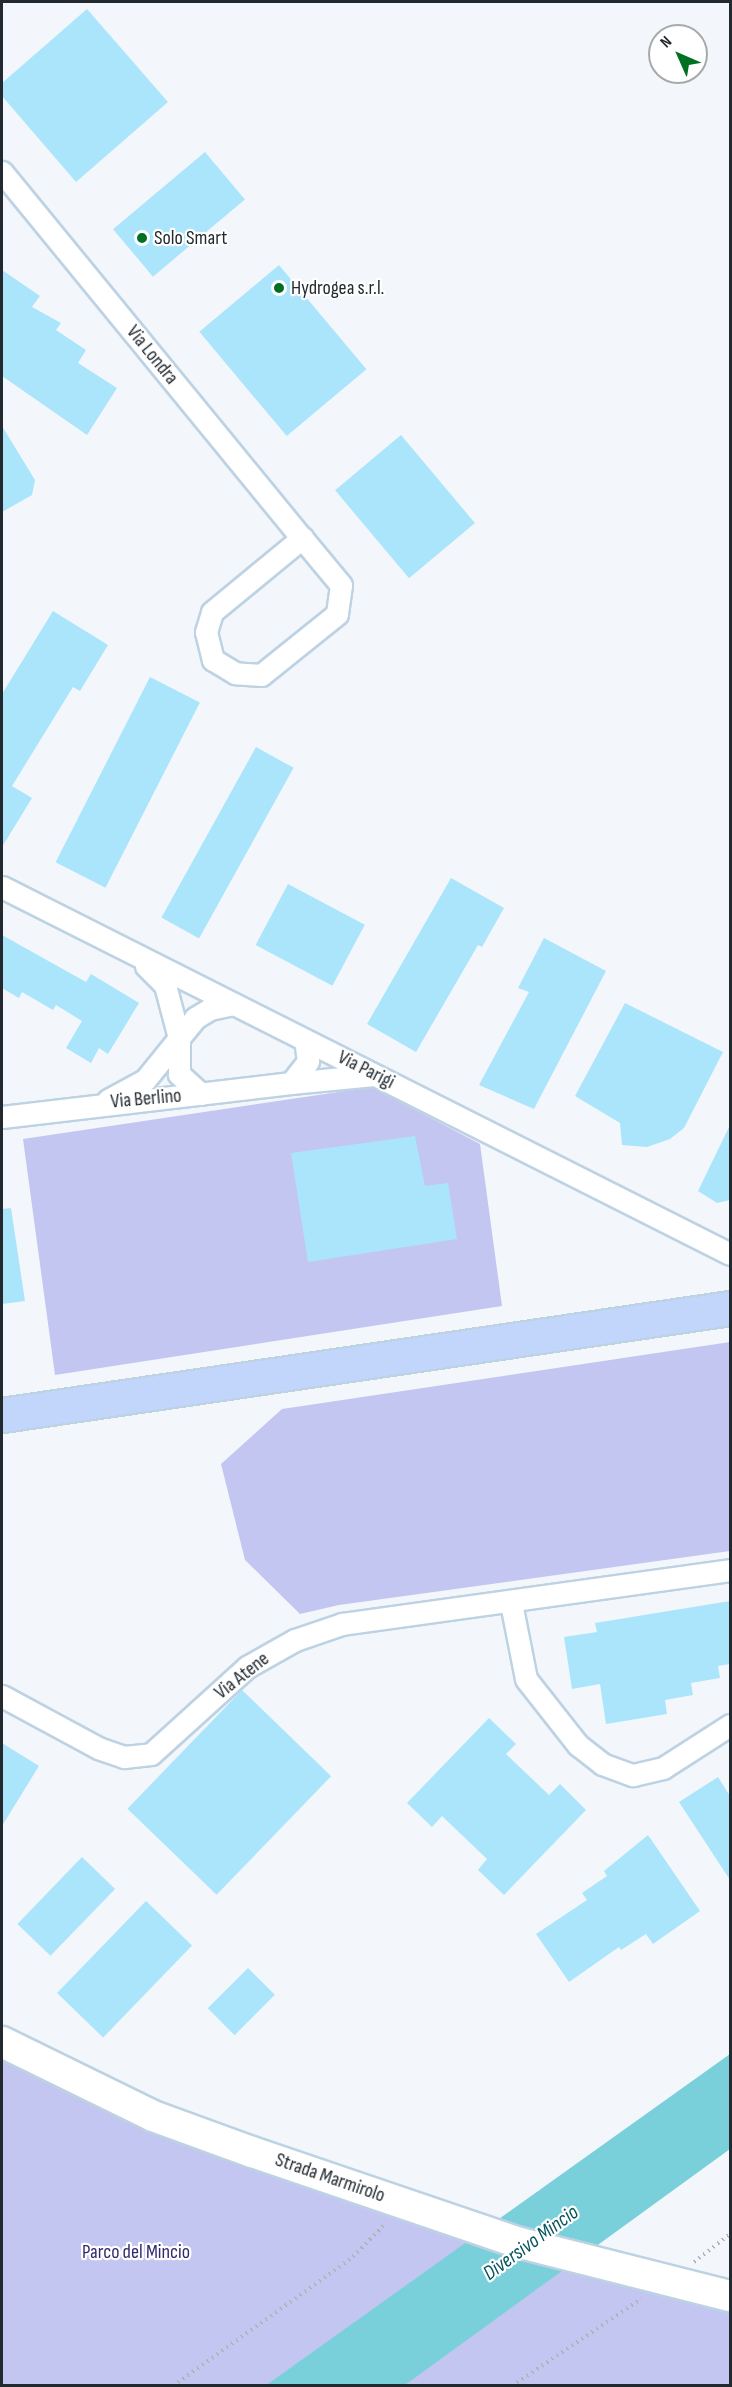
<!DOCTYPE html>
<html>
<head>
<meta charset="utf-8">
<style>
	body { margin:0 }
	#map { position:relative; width:732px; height:2387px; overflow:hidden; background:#f3f7fb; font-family:"Sofia Sans Condensed",sans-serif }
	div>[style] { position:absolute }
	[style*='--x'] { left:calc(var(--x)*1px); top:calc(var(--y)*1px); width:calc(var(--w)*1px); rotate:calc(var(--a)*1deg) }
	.green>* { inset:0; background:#c4c6f2 }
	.water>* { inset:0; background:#7ad0da }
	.building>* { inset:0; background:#aae5fc; transform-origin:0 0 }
	.path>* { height:4px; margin-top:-2px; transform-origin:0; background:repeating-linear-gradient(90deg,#adb2b7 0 1.5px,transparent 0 6px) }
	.roads { filter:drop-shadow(2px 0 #bdd2e3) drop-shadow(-2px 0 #bdd2e3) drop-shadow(0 2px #bdd2e3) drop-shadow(0 -2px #bdd2e3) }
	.minor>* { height:21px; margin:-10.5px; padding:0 10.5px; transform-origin:10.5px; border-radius:10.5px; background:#fff }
	.secondary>* { height:30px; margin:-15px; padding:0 15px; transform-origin:15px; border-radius:15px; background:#fff }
	.trunk>* { height:33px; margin:-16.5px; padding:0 16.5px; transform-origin:16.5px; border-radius:16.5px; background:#c2d6fc }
	.dots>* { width:16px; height:16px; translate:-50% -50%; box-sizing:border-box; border:3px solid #fff; border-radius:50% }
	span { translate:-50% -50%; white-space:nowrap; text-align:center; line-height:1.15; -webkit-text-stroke:4.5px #fff; paint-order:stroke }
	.poi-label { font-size:20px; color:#222a30 }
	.left { translate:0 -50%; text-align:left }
	.street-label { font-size:20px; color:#222a30 }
	.park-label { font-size:20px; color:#312a6f }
	.water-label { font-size:21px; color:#07565d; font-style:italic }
	.frame { position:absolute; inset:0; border:3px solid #222a30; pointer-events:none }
	.north { position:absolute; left:648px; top:24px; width:60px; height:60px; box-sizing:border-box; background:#fff; border:2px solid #a7aaac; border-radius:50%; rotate:315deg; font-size:16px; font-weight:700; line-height:24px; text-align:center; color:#222a30 }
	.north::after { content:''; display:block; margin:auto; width:21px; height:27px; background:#007124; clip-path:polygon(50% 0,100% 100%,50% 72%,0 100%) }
</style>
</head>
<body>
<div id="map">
	<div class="green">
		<i style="clip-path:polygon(372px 1087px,480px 1144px,502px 1306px,55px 1375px,23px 1139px)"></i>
		<i style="clip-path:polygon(730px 1342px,730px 1551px,339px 1605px,300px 1614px,245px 1560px,221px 1464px,282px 1409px)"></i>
		<i style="clip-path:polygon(2px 2040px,296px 2167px,730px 2286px,730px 2385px,2px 2385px)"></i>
	</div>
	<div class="water">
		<i style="clip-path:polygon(730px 2054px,730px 2149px,405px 2385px,265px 2386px)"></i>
	</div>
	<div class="building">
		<i style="clip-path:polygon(87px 9px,168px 102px,76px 182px,2px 96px,2px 83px)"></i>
		<i style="left:205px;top:152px;width:62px;height:120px;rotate:50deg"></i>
		<i style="left:279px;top:265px;width:136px;height:104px;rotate:50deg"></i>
		<i style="clip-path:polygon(2px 270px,40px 296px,32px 307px,61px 323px,56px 330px,86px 350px,78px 363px,117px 388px,87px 435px,2px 376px)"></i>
		<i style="clip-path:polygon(2px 426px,35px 480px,32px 495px,2px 512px)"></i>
		<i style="left:401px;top:435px;width:115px;height:86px;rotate:50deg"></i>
		<i style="clip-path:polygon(53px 611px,108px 645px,80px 691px,73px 687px,12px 786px,32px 798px,2px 847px,2px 694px)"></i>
		<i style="left:150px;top:677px;width:56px;height:208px;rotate:27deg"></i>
		<i style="left:256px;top:747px;width:43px;height:195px;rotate:29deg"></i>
		<i style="clip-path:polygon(451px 878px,504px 908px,482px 947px,478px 945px,416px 1052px,367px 1024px)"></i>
		<i style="left:288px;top:884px;width:87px;height:69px;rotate:28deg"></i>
		<i style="clip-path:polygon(2px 935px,86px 982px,91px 974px,139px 1003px,108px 1054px,99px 1048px,91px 1063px,66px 1048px,82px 1021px,56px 1005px,53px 1010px,22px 992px,19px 998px,2px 988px)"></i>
		<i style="clip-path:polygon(544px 938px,606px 971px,534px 1109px,479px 1085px,529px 992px,518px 988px)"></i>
		<i style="clip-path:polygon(625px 1003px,723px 1052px,684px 1128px,670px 1139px,647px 1147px,622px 1145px,620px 1123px,575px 1096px)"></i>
		<i style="clip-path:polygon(730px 1125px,730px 1200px,717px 1203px,698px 1191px)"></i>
		<i style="clip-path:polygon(415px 1136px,425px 1186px,448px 1183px,457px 1239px,308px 1262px,291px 1153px)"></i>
		<i style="clip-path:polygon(11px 1208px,25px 1301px,2px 1304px,2px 1209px)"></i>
		<i style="clip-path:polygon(730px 1601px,730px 1664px,718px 1666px,720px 1678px,691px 1683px,693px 1695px,665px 1700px,667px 1714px,606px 1724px,600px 1684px,572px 1689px,564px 1637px,597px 1632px,595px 1623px)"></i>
		<i style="left:242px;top:1690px;width:124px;height:165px;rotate:44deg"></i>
		<i style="clip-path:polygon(489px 1718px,516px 1744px,506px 1754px,549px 1795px,560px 1784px,586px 1810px,504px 1895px,478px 1870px,487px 1859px,442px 1816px,432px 1827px,407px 1803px)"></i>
		<i style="clip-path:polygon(2px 1743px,39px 1766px,2px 1826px)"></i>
		<i style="clip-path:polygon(718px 1777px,730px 1796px,730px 1880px,679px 1802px)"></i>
		<i style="clip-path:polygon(648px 1835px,700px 1911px,653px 1944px,646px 1934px,621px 1950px,619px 1947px,569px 1982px,536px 1934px,587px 1900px,582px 1893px,607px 1876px,604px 1871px)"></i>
		<i style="left:82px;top:1857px;width:46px;height:93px;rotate:44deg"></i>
		<i style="left:146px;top:1901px;width:64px;height:128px;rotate:44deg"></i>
		<i style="left:248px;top:1968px;width:38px;height:57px;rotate:45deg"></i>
	</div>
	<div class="path">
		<i style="--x:694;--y:2262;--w:46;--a:-37.9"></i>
		<i style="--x:173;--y:2386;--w:221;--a:-35.6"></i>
		<i style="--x:353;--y:2257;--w:47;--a:-45.9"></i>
		<i style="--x:512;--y:2386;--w:156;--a:-34"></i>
	</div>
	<div class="roads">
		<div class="minor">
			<i style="--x:2;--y:172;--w:473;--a:50.7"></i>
			<i style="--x:302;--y:538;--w:61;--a:50.3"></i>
			<i style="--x:341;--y:585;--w:29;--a:98"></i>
			<i style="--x:337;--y:614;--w:97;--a:141.2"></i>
			<i style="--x:261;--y:675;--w:26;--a:-176"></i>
			<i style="--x:235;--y:673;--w:26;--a:-149"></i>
			<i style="--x:213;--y:660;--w:29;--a:-104"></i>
			<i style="--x:206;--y:632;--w:21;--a:-73"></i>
			<i style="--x:212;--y:612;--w:117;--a:-39.4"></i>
			<i style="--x:2;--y:887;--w:815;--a:26.75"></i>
			<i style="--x:291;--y:1083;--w:83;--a:-5.5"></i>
			<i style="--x:201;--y:1094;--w:30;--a:-138"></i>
			<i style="--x:179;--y:1074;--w:36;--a:-90"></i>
			<i style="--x:179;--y:1038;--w:26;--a:-51"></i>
			<i style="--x:195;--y:1018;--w:17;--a:-31"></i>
			<i style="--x:210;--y:1009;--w:24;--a:-12"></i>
			<i style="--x:108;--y:1100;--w:42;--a:-28.4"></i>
			<i style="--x:145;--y:1080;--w:54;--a:-51"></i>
			<i style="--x:179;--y:1038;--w:55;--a:-104.8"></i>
			<i style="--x:165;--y:985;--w:27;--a:-135"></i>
			<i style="--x:2;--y:1117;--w:291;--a:-6.7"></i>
			<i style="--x:291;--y:1083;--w:28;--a:-52"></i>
			<i style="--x:308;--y:1061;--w:21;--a:-98"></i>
			<i style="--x:511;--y:1603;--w:77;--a:78.8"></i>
			<i style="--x:526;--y:1679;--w:84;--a:51.8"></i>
			<i style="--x:578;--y:1745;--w:31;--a:38"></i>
			<i style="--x:602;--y:1764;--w:33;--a:20"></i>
			<i style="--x:633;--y:1775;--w:31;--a:-13"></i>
			<i style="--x:663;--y:1768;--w:80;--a:-32.7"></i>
			<i style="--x:2;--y:1696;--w:109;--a:28.4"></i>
			<i style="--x:98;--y:1748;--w:28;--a:19"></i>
			<i style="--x:124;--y:1757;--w:27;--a:-6"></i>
			<i style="--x:151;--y:1754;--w:130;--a:-42.2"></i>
			<i style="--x:247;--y:1667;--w:55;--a:-29.4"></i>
			<i style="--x:295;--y:1640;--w:50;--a:-18.8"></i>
			<i style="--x:342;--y:1624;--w:392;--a:-7.9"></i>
		</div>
		<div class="secondary">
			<i style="--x:2;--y:2042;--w:168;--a:26.1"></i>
			<i style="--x:153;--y:2116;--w:105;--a:20"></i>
			<i style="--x:252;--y:2152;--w:283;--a:18.8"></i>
			<i style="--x:520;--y:2243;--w:217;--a:14.2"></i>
		</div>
		<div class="trunk">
			<i style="--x:2;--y:1415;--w:736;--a:-8.36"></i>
		</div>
	</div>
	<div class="dots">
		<i style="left:142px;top:238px;background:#007124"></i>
		<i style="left:279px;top:288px;background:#007124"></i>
	</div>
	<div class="poi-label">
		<span class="left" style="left:154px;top:238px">Solo Smart</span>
		<span class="left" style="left:291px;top:288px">Hydrogea s.r.l.</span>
	</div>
	<div class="street-label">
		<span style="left:152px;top:355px;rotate:51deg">Via Londra</span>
		<span style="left:366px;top:1070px;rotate:27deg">Via Parigi</span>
		<span style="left:146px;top:1099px;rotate:-5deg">Via Berlino</span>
		<span style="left:242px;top:1676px;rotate:-38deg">Via Atene</span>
		<span style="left:330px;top:2178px;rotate:19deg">Strada Marmirolo</span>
	</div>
	<div class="park-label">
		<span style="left:136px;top:2252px">Parco del Mincio</span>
	</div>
	<div class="water-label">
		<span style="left:531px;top:2243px;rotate:-36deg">Diversivo Mincio</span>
	</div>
	<div class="frame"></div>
	<div class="north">N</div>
</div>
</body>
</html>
